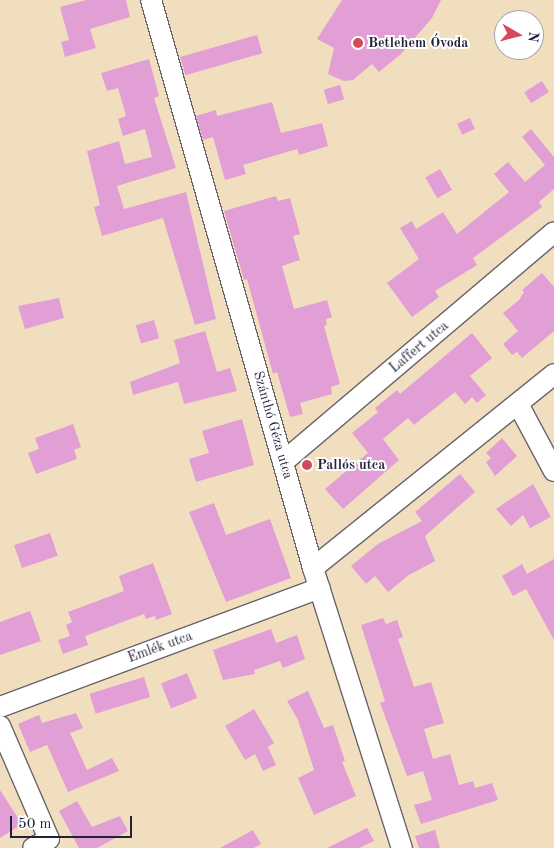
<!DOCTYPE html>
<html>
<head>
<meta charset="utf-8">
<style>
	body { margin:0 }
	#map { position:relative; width:554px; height:848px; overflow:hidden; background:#f1debe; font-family:"Old Standard TT",serif }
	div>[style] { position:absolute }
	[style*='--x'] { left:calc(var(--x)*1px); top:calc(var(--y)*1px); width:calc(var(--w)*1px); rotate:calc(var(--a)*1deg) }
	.building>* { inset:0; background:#e29fd5; transform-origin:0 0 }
	.roads { filter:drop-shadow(1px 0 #6a6469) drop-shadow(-1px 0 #6a6469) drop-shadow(0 1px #6a6469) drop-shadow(0 -1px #6a6469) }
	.street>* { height:20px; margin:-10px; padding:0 10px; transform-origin:10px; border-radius:10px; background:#fff }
	.dots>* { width:14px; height:14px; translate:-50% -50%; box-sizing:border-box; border:2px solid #fff; border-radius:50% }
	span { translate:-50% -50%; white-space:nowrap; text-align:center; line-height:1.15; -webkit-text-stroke:4px #fff; paint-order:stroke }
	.poi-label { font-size:14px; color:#22223b; font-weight:700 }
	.left { translate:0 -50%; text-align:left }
	.street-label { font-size:14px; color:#22223b }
	.north { position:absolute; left:494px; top:10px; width:50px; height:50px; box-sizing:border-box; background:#fff; border:1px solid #a7a7b1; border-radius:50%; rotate:98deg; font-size:14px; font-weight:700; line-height:20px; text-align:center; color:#22223b }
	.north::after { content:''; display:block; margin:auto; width:18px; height:22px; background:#d1495b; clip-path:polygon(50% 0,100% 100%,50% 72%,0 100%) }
	.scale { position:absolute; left:10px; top:816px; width:122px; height:22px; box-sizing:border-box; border:2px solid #22223b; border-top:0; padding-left:6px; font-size:15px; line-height:18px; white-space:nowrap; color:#22223b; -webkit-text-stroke:4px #fff; paint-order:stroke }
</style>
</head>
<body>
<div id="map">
	<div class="building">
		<i style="clip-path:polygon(86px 0,126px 0,130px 17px,90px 29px,96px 48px,65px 57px,61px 42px,69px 40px,60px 7px)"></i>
		<i style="clip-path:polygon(342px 0,441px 0,432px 18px,401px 54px,379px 72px,372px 64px,353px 80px,344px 81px,328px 74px,334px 48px,317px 39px)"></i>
		<i style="left:257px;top:35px;width:19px;height:80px;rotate:74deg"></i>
		<i style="clip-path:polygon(149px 59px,159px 96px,154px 98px,176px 168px,117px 186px,124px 209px,186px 192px,216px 319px,195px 325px,163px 218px,102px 236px,94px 207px,100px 205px,87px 151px,119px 141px,125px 164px,152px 157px,145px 129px,123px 136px,118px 119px,126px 116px,118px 88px,107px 91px,101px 73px)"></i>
		<i style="left:542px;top:81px;width:13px;height:21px;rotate:58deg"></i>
		<i style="left:340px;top:85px;width:15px;height:17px;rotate:74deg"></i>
		<i style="clip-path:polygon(272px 102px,281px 133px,322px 123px,328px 146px,299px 155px,297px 149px,243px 165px,246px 174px,225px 180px,213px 137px,203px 140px,196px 116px,216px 110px,217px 116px)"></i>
		<i style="left:470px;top:118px;width:12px;height:14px;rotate:66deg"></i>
		<i style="clip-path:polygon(531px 129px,554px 157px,554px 189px,539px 202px,542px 207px,473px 258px,477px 265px,435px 291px,439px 297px,412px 317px,387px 283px,419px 259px,400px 228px,412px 221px,416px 229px,443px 212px,457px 234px,509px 192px,494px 174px,508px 162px,525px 182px,545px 165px,522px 137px)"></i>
		<i style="left:440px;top:169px;width:24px;height:17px;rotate:60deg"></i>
		<i style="clip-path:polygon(276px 196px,278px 201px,290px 198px,300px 234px,293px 236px,300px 260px,282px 266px,294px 309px,327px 300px,332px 317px,326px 319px,327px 325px,324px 326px,340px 384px,331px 387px,332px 394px,300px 403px,303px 414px,290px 417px,277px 372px,273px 374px,247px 279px,244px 280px,224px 211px)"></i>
		<i style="clip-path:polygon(542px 273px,554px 287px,554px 331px,522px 358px,517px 352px,512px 355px,503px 344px,518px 331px,503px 313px,519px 300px,524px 292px,522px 290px)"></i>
		<i style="clip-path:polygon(59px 298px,64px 318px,25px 329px,18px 306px)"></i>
		<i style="left:154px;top:320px;width:19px;height:19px;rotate:74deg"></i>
		<i style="clip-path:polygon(205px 331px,217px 372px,230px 368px,237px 391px,184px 404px,178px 382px,133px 395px,130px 382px,180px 363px,174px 340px)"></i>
		<i style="clip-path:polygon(472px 333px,492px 358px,470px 376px,486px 395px,477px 403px,472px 397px,465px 404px,455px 392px,414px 425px,408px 418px,383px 439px,399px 460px,343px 509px,325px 489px,368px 453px,352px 433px,378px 412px,375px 408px,397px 390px,400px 394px)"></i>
		<i style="clip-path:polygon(242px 419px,254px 465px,196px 482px,189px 459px,209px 453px,202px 431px)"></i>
		<i style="clip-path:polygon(73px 424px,81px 447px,74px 450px,77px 459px,36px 474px,28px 453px,39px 449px,35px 438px)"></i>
		<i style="clip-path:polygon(502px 438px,517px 456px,495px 476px,486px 462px,491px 458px,486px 453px)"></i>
		<i style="clip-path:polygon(460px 474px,475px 492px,425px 536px,435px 561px,409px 575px,388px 592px,375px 576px,366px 584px,351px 566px,378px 544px,422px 521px,415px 512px)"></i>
		<i style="clip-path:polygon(533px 484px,551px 517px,530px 528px,523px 515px,511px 526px,496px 509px)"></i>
		<i style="clip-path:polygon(214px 503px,226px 535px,270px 519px,291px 578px,226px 602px,189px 512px)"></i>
		<i style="left:50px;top:533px;width:24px;height:38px;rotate:71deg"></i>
		<i style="clip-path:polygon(554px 559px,554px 640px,526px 589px,513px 596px,502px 576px,522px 564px,527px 574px)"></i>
		<i style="clip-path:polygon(153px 563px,172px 614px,156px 620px,155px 616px,146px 619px,144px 614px,85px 636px,88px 645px,63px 654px,58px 640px,70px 636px,66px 625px,72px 622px,68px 612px,124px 591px,119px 576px)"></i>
		<i style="clip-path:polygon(30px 611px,41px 641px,0 655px,0 622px)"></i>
		<i style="clip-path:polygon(383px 618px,386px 624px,397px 620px,403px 637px,398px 639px,414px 687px,431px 682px,444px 723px,424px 729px,433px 759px,450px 754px,459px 785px,473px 781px,475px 788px,492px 783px,498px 800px,421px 824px,414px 805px,432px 800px,423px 771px,407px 776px,380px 703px,385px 701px,361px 625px)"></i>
		<i style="clip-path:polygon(271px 629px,276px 643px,297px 635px,305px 659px,283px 668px,280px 661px,254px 670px,255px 674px,223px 680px,213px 650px)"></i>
		<i style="left:187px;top:673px;width:27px;height:28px;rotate:68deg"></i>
		<i style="left:144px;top:677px;width:21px;height:57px;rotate:73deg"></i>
		<i style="clip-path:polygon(308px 691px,324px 728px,333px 725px,345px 761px,342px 762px,356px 796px,314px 815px,298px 778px,314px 770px,298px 720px,287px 701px)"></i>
		<i style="clip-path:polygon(254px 709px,274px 743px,268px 747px,276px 765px,263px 771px,255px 754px,245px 760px,225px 726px)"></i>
		<i style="clip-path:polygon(76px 713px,83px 728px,70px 733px,87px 770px,112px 758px,119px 771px,68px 792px,47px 745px,30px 752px,18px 724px,39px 715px,42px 723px)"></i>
		<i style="clip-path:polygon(0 790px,22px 824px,0 838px)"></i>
		<i style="clip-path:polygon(77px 801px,92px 827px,120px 816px,128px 831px,97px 848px,79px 848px,59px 811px)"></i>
		<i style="clip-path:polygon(367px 828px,374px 841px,359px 848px,327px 848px)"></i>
		<i style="clip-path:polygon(253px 830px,261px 844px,254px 848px,220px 848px)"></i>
		<i style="clip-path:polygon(435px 830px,440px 848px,419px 848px,415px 836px)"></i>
	</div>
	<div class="roads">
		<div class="street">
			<i style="--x:151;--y:0;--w:591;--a:74.08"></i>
			<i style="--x:313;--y:568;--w:294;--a:72.4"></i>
			<i style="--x:518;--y:404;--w:76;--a:61.8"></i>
			<i style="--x:283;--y:462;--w:355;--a:-40.3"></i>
			<i style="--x:313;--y:568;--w:309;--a:-38.8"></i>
			<i style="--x:0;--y:707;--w:341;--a:-20.4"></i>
			<i style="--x:0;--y:726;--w:123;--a:66.6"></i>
			<i style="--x:49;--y:839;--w:18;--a:151"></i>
		</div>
	</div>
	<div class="dots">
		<i style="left:358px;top:43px;background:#d1495b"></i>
		<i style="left:307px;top:465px;background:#d1495b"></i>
	</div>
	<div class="poi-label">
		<span class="left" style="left:368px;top:43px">Betlehem Óvoda</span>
		<span class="left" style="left:317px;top:465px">Pallós utca</span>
	</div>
	<div class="street-label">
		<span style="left:419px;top:347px;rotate:-40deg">Laffert utca</span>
		<span style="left:273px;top:425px;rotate:74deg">Szánthó Géza utca</span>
		<span style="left:160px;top:647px;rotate:-20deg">Emlék utca</span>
	</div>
	<div class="north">N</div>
	<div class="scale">50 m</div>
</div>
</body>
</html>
